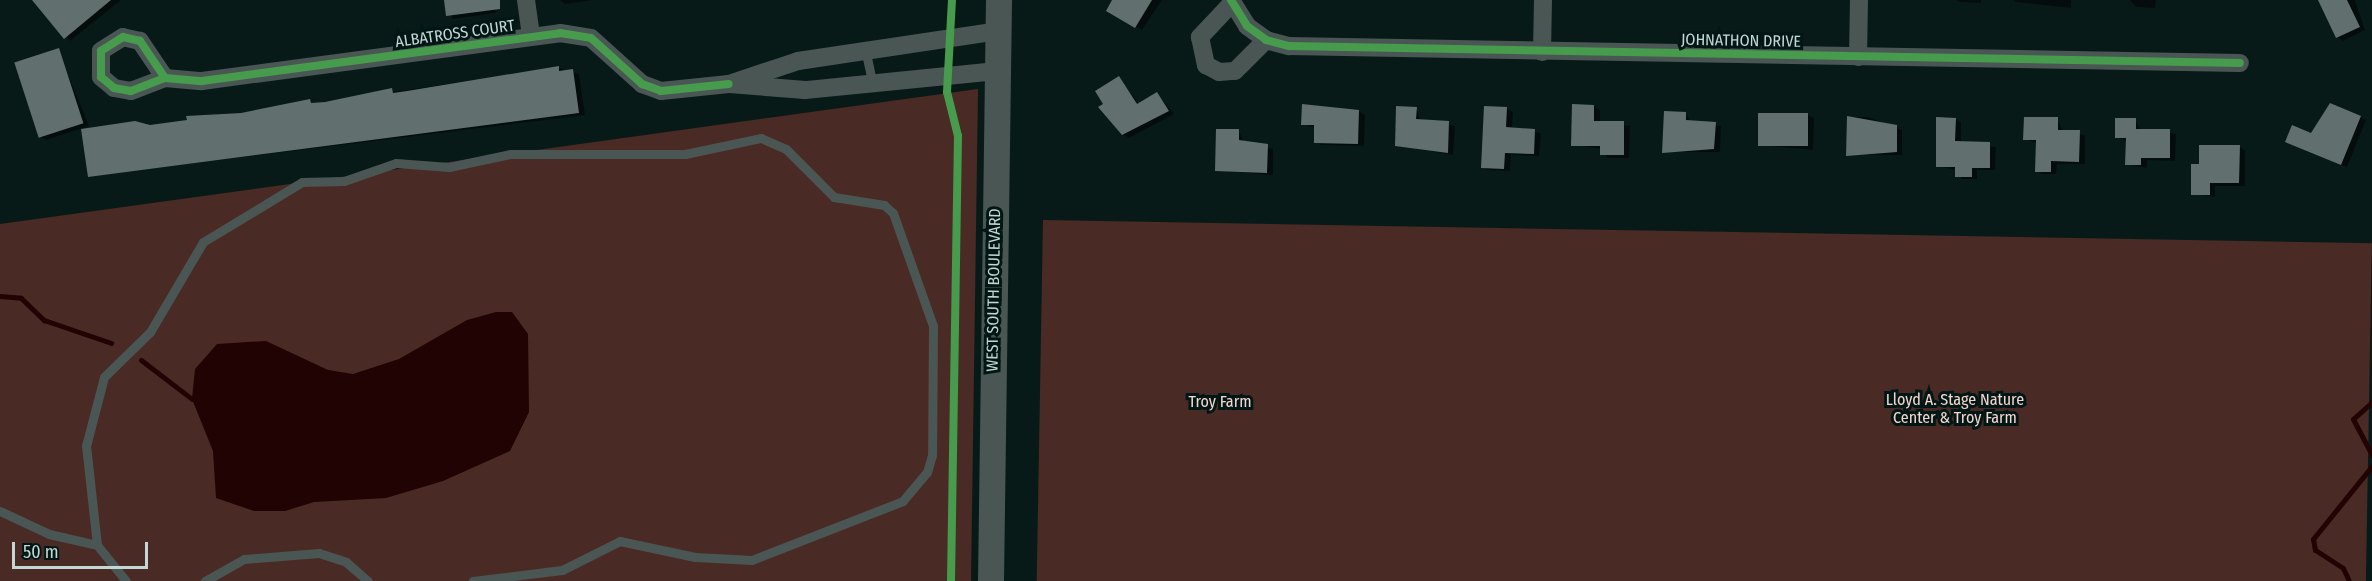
<!DOCTYPE html>
<html>
<head>
<meta charset="utf-8">
<style>
	body { margin:0 }
	#map { position:relative; width:2372px; height:581px; overflow:hidden; background:#081a18; font-family:"Fira Sans Condensed",sans-serif }
	div>[style] { position:absolute }
	[style*='--x'] { left:calc(var(--x)*1px); top:calc(var(--y)*1px); width:calc(var(--w)*1px); rotate:calc(var(--a)*1deg) }
	.green>* { inset:0; background:#4a2a24; transform-origin:0 0 }
	.water>* { inset:0; background:#200302 }
	.shadow>* { inset:0; background:#0007 }
	.stream>* { height:5px; margin:-2.5px; padding:0 2.5px; transform-origin:2.5px; border-radius:2.5px; background:#200302 }
	.building>* { inset:0; background:#61706e; transform-origin:0 0 }
	.lane>* { height:9px; margin:-4.5px; padding:0 4.5px; transform-origin:4.5px; border-radius:4.5px; background:#495654 }
	.street>* { height:18px; margin:-9px; padding:0 9px; transform-origin:9px; border-radius:9px; background:#495654 }
	.secondary>* { height:26px; margin:-13px; padding:0 13px; transform-origin:13px; border-radius:13px; background:#495654 }
	.cycleway>* { height:8px; margin:-4px; padding:0 4px; transform-origin:4px; border-radius:4px; background:#469c4c }
	span { translate:-50% -50%; white-space:nowrap; text-align:center; line-height:1.15; -webkit-text-stroke:6px #001715; paint-order:stroke }
	.street-label { font-size:16px; color:#c5d7d4 }
	.park-label { font-size:16px; color:#f6d6d0 }
	.scale { position:absolute; left:12px; top:542px; width:136px; height:27px; box-sizing:border-box; border:3px solid #c5d7d4; border-top:0; padding-left:8px; font-size:18px; line-height:21px; white-space:nowrap; color:#c5d7d4; -webkit-text-stroke:4px #001715; paint-order:stroke }
</style>
</head>
<body>
<div id="map">
	<div class="green">
		<i style="clip-path:polygon(978px 89px,971px 581px,0 581px,0 224px)"></i>
		<i style="left:1043px;top:220px;width:1329px;height:361px;rotate:1deg"></i>
	</div>
	<div class="water">
		<i style="clip-path:polygon(496px 312px,512px 312px,528px 334px,529px 412px,510px 451px,443px 481px,386px 498px,314px 502px,285px 511px,254px 511px,216px 498px,213px 451px,192px 399px,195px 369px,217px 344px,266px 341px,328px 370px,353px 374px,399px 359px,467px 320px)"></i>
	</div>
	<div class="shadow">
		<i style="clip-path:polygon(41px 0,121px 0,70px 41px)"></i>
		<i style="clip-path:polygon(445px 0,494px 0,496px 13px,453px 19px)"></i>
		<i style="clip-path:polygon(560px 0,593px 0,565px 4px)"></i>
		<i style="clip-path:polygon(1114px 0,1162px 0,1142px 30px,1108px 11px)"></i>
		<i style="clip-path:polygon(1956px 0,1981px 0,1981px 3px,1960px 2px)"></i>
		<i style="clip-path:polygon(2013px 0,2071px 0,2071px 8px,2015px 2px)"></i>
		<i style="clip-path:polygon(2130px 0,2156px 0,2155px 8px,2136px 7px)"></i>
		<i style="clip-path:polygon(2320px 0,2355px 0,2365px 30px,2343px 41px,2337px 37px)"></i>
		<i style="clip-path:polygon(58px 50px,89px 126px,46px 140px,41px 137px)"></i>
		<i style="clip-path:polygon(559px 68px,579px 74px,585px 115px,90px 176px,150px 127px)"></i>
		<i style="clip-path:polygon(1119px 78px,1139px 104px,1157px 93px,1174px 114px,1129px 138px,1123px 134px)"></i>
		<i style="clip-path:polygon(1594px 106px,1600px 110px,1600px 122px,1630px 126px,1629px 158px,1608px 158px,1602px 149px,1573px 145px)"></i>
		<i style="clip-path:polygon(1416px 108px,1421px 121px,1455px 126px,1453px 155px,1396px 145px)"></i>
		<i style="clip-path:polygon(1507px 109px,1513px 112px,1512px 129px,1541px 133px,1539px 156px,1511px 155px,1510px 171px,1488px 170px,1482px 167px)"></i>
		<i style="clip-path:polygon(1359px 112px,1365px 115px,1364px 146px,1321px 145px,1315px 142px,1316px 128px,1303px 124px)"></i>
		<i style="clip-path:polygon(1686px 114px,1691px 122px,1721px 126px,1720px 152px,1664px 152px)"></i>
		<i style="clip-path:polygon(1808px 115px,1814px 118px,1813px 150px,1759px 145px)"></i>
		<i style="clip-path:polygon(1848px 117px,1868px 117px,1902px 130px,1902px 155px,1848px 155px)"></i>
		<i style="clip-path:polygon(2360px 117px,2366px 120px,2347px 167px,2293px 145px)"></i>
		<i style="clip-path:polygon(1955px 119px,1961px 122px,1961px 143px,1996px 147px,1995px 170px,1977px 170px,1977px 179px,1962px 179px,1956px 170px,1937px 166px)"></i>
		<i style="clip-path:polygon(2057px 119px,2063px 131px,2085px 135px,2085px 164px,2057px 164px,2056px 174px,2042px 174px,2037px 171px,2037px 143px,2025px 139px)"></i>
		<i style="clip-path:polygon(2135px 120px,2141px 130px,2176px 134px,2175px 161px,2147px 160px,2147px 168px,2127px 164px,2127px 141px,2116px 137px)"></i>
		<i style="clip-path:polygon(1239px 131px,1244px 143px,1273px 149px,1273px 175px,1216px 170px)"></i>
		<i style="clip-path:polygon(2239px 147px,2245px 150px,2245px 186px,2215px 186px,2215px 197px,2192px 194px,2200px 166px)"></i>
	</div>
	<div class="stream">
		<i style="--x:0;--y:296;--w:21;--a:5"></i>
		<i style="--x:21;--y:298;--w:32;--a:44"></i>
		<i style="--x:44;--y:320;--w:71;--a:18.9"></i>
		<i style="--x:141;--y:360;--w:64;--a:37.4"></i>
		<i style="--x:2372;--y:402;--w:25;--a:138"></i>
		<i style="--x:2353;--y:419;--w:41;--a:62.2"></i>
		<i style="--x:2349;--y:581;--w:14;--a:-115"></i>
		<i style="--x:2343;--y:568;--w:33;--a:-147"></i>
		<i style="--x:2315;--y:550;--w:11;--a:-100"></i>
		<i style="--x:2313;--y:539;--w:94;--a:-51.1"></i>
	</div>
	<div class="building">
		<i style="clip-path:polygon(32px 0,111px 0,64px 39px)"></i>
		<i style="clip-path:polygon(444px 0,500px 0,500px 9px,446px 16px)"></i>
		<i style="clip-path:polygon(1112px 0,1152px 0,1135px 28px,1106px 11px)"></i>
		<i style="clip-path:polygon(2318px 0,2347px 0,2360px 27px,2336px 38px)"></i>
		<i style="left:59px;top:48px;width:79px;height:47px;rotate:72deg"></i>
		<i style="clip-path:polygon(559px 66px,559px 71px,573px 69px,579px 113px,88px 177px,81px 129px,135px 121px,150px 125px,187px 120px,186px 116px,241px 113px,310px 99px,311px 103px,325px 102px,392px 88px,393px 93px,407px 91px)"></i>
		<i style="clip-path:polygon(1119px 76px,1137px 104px,1157px 92px,1169px 111px,1122px 135px,1098px 107px,1103px 104px,1095px 91px)"></i>
		<i style="clip-path:polygon(2330px 103px,2361px 116px,2341px 165px,2285px 142px,2292px 125px,2311px 133px)"></i>
		<i style="clip-path:polygon(1302px 104px,1359px 110px,1358px 144px,1314px 143px,1314px 125px,1301px 125px)"></i>
		<i style="clip-path:polygon(1572px 104px,1594px 105px,1594px 121px,1624px 121px,1624px 155px,1600px 155px,1600px 146px,1571px 146px)"></i>
		<i style="clip-path:polygon(1396px 106px,1417px 107px,1416px 119px,1449px 121px,1448px 153px,1395px 146px)"></i>
		<i style="clip-path:polygon(1484px 106px,1507px 107px,1506px 127px,1535px 129px,1534px 154px,1505px 153px,1504px 169px,1481px 168px)"></i>
		<i style="clip-path:polygon(1664px 111px,1686px 112px,1686px 120px,1716px 122px,1714px 149px,1662px 153px)"></i>
		<i style="left:1758px;top:113px;width:50px;height:33px"></i>
		<i style="clip-path:polygon(1847px 116px,1897px 125px,1897px 152px,1846px 156px)"></i>
		<i style="clip-path:polygon(1936px 117px,1956px 118px,1955px 141px,1990px 142px,1990px 168px,1972px 168px,1972px 177px,1955px 177px,1955px 167px,1936px 167px)"></i>
		<i style="clip-path:polygon(2024px 117px,2058px 117px,2058px 130px,2080px 130px,2079px 162px,2051px 161px,2051px 172px,2035px 172px,2036px 140px,2023px 140px)"></i>
		<i style="clip-path:polygon(2115px 118px,2136px 118px,2136px 129px,2170px 129px,2170px 158px,2141px 158px,2141px 165px,2125px 165px,2126px 138px,2115px 138px)"></i>
		<i style="clip-path:polygon(1216px 129px,1239px 129px,1239px 140px,1268px 144px,1267px 173px,1215px 171px)"></i>
		<i style="clip-path:polygon(2199px 145px,2240px 145px,2239px 183px,2210px 183px,2210px 195px,2191px 195px,2191px 164px,2199px 164px)"></i>
	</div>
	<div class="lane">
		<i style="--x:866;--y:53;--w:29;--a:78"></i>
		<i style="--x:0;--y:511;--w:54;--a:25.1"></i>
		<i style="--x:49;--y:534;--w:49;--a:12.9"></i>
		<i style="--x:97;--y:545;--w:46;--a:51.1"></i>
		<i style="--x:97;--y:545;--w:100;--a:-96.3"></i>
		<i style="--x:86;--y:446;--w:71;--a:-75.4"></i>
		<i style="--x:104;--y:377;--w:64;--a:-44.4"></i>
		<i style="--x:150;--y:332;--w:104;--a:-59.5"></i>
		<i style="--x:203;--y:242;--w:116;--a:-31.2"></i>
		<i style="--x:302;--y:182;--w:42;--a:-1.4"></i>
		<i style="--x:344;--y:181;--w:55;--a:-19.1"></i>
		<i style="--x:396;--y:163;--w:53;--a:4.3"></i>
		<i style="--x:449;--y:167;--w:62;--a:-12"></i>
		<i style="--x:510;--y:154;--w:175;--a:0"></i>
		<i style="--x:685;--y:154;--w:78;--a:-11.9"></i>
		<i style="--x:761;--y:138;--w:27;--a:24"></i>
		<i style="--x:786;--y:149;--w:68;--a:45"></i>
		<i style="--x:834;--y:197;--w:51;--a:9.1"></i>
		<i style="--x:884;--y:205;--w:12;--a:42"></i>
		<i style="--x:893;--y:213;--w:120;--a:70.5"></i>
		<i style="--x:933;--y:326;--w:129;--a:90.4"></i>
		<i style="--x:932;--y:455;--w:18;--a:106"></i>
		<i style="--x:927;--y:472;--w:38;--a:130"></i>
		<i style="--x:903;--y:501;--w:162;--a:158.7"></i>
		<i style="--x:752;--y:560;--w:57;--a:-177"></i>
		<i style="--x:695;--y:557;--w:77;--a:-168"></i>
		<i style="--x:620;--y:541;--w:65;--a:153.4"></i>
		<i style="--x:562;--y:570;--w:90;--a:173"></i>
		<i style="--x:205;--y:581;--w:45;--a:-29.4"></i>
		<i style="--x:244;--y:559;--w:75;--a:-4.6"></i>
		<i style="--x:319;--y:553;--w:28;--a:18"></i>
		<i style="--x:346;--y:562;--w:29;--a:41"></i>
	</div>
	<div class="street">
		<i style="--x:526;--y:0;--w:36;--a:82"></i>
		<i style="--x:1231;--y:0;--w:31;--a:58"></i>
		<i style="--x:1247;--y:26;--w:24;--a:36"></i>
		<i style="--x:1266;--y:40;--w:24;--a:15"></i>
		<i style="--x:1289;--y:46;--w:951;--a:1.02"></i>
		<i style="--x:1232;--y:3;--w:47;--a:133.3"></i>
		<i style="--x:1200;--y:37;--w:29;--a:78"></i>
		<i style="--x:1206;--y:65;--w:15;--a:28"></i>
		<i style="--x:1219;--y:72;--w:16;--a:-4"></i>
		<i style="--x:1235;--y:71;--w:44;--a:-45"></i>
		<i style="--x:1542;--y:52;--w:52;--a:-88.9"></i>
		<i style="--x:1858;--y:57;--w:57;--a:-89"></i>
		<i style="--x:997;--y:71;--w:193;--a:174.3"></i>
		<i style="--x:805;--y:90;--w:76;--a:-175.5"></i>
		<i style="--x:729;--y:84;--w:73;--a:-18.4"></i>
		<i style="--x:798;--y:61;--w:202;--a:-8.5"></i>
		<i style="--x:165;--y:78;--w:45;--a:-124"></i>
		<i style="--x:140;--y:41;--w:17;--a:-167"></i>
		<i style="--x:123;--y:37;--w:26;--a:148"></i>
		<i style="--x:101;--y:51;--w:26;--a:90"></i>
		<i style="--x:101;--y:77;--w:17;--a:40"></i>
		<i style="--x:114;--y:88;--w:17;--a:10"></i>
		<i style="--x:131;--y:91;--w:36;--a:-21"></i>
		<i style="--x:165;--y:78;--w:37;--a:5"></i>
		<i style="--x:202;--y:81;--w:361;--a:-7.6"></i>
		<i style="--x:560;--y:33;--w:31;--a:9"></i>
		<i style="--x:591;--y:38;--w:69;--a:42"></i>
		<i style="--x:642;--y:84;--w:20;--a:20"></i>
		<i style="--x:661;--y:91;--w:68;--a:-5.9"></i>
	</div>
	<div class="secondary">
		<i style="--x:991;--y:581;--w:581;--a:-89.21"></i>
	</div>
	<div class="cycleway">
		<i style="--x:1231;--y:0;--w:31;--a:58"></i>
		<i style="--x:1247;--y:26;--w:24;--a:36"></i>
		<i style="--x:1266;--y:40;--w:24;--a:15"></i>
		<i style="--x:1289;--y:46;--w:951;--a:1.02"></i>
		<i style="--x:165;--y:78;--w:45;--a:-124"></i>
		<i style="--x:140;--y:41;--w:17;--a:-167"></i>
		<i style="--x:123;--y:37;--w:26;--a:148"></i>
		<i style="--x:101;--y:51;--w:26;--a:90"></i>
		<i style="--x:101;--y:77;--w:17;--a:40"></i>
		<i style="--x:114;--y:88;--w:17;--a:10"></i>
		<i style="--x:131;--y:91;--w:36;--a:-21"></i>
		<i style="--x:165;--y:78;--w:37;--a:5"></i>
		<i style="--x:202;--y:81;--w:361;--a:-7.6"></i>
		<i style="--x:560;--y:33;--w:31;--a:9"></i>
		<i style="--x:591;--y:38;--w:69;--a:42"></i>
		<i style="--x:642;--y:84;--w:20;--a:20"></i>
		<i style="--x:661;--y:91;--w:68;--a:-5.9"></i>
		<i style="--x:951;--y:581;--w:445;--a:-89.1"></i>
		<i style="--x:958;--y:136;--w:45;--a:-104"></i>
		<i style="--x:947;--y:92;--w:92;--a:-86.9"></i>
	</div>
	<div class="street-label">
		<span style="left:455px;top:34px;rotate:-8deg">ALBATROSS COURT</span>
		<span style="left:1741px;top:41px;rotate:1deg">JOHNATHON DRIVE</span>
		<span style="left:994px;top:290px;rotate:-89deg">WEST SOUTH BOULEVARD</span>
	</div>
	<div class="park-label">
		<span style="left:1955px;top:409px">Lloyd A. Stage Nature<br>Center &amp; Troy Farm</span>
		<span style="left:1220px;top:402px">Troy Farm</span>
	</div>
	<div class="scale">50 m</div>
</div>
</body>
</html>
